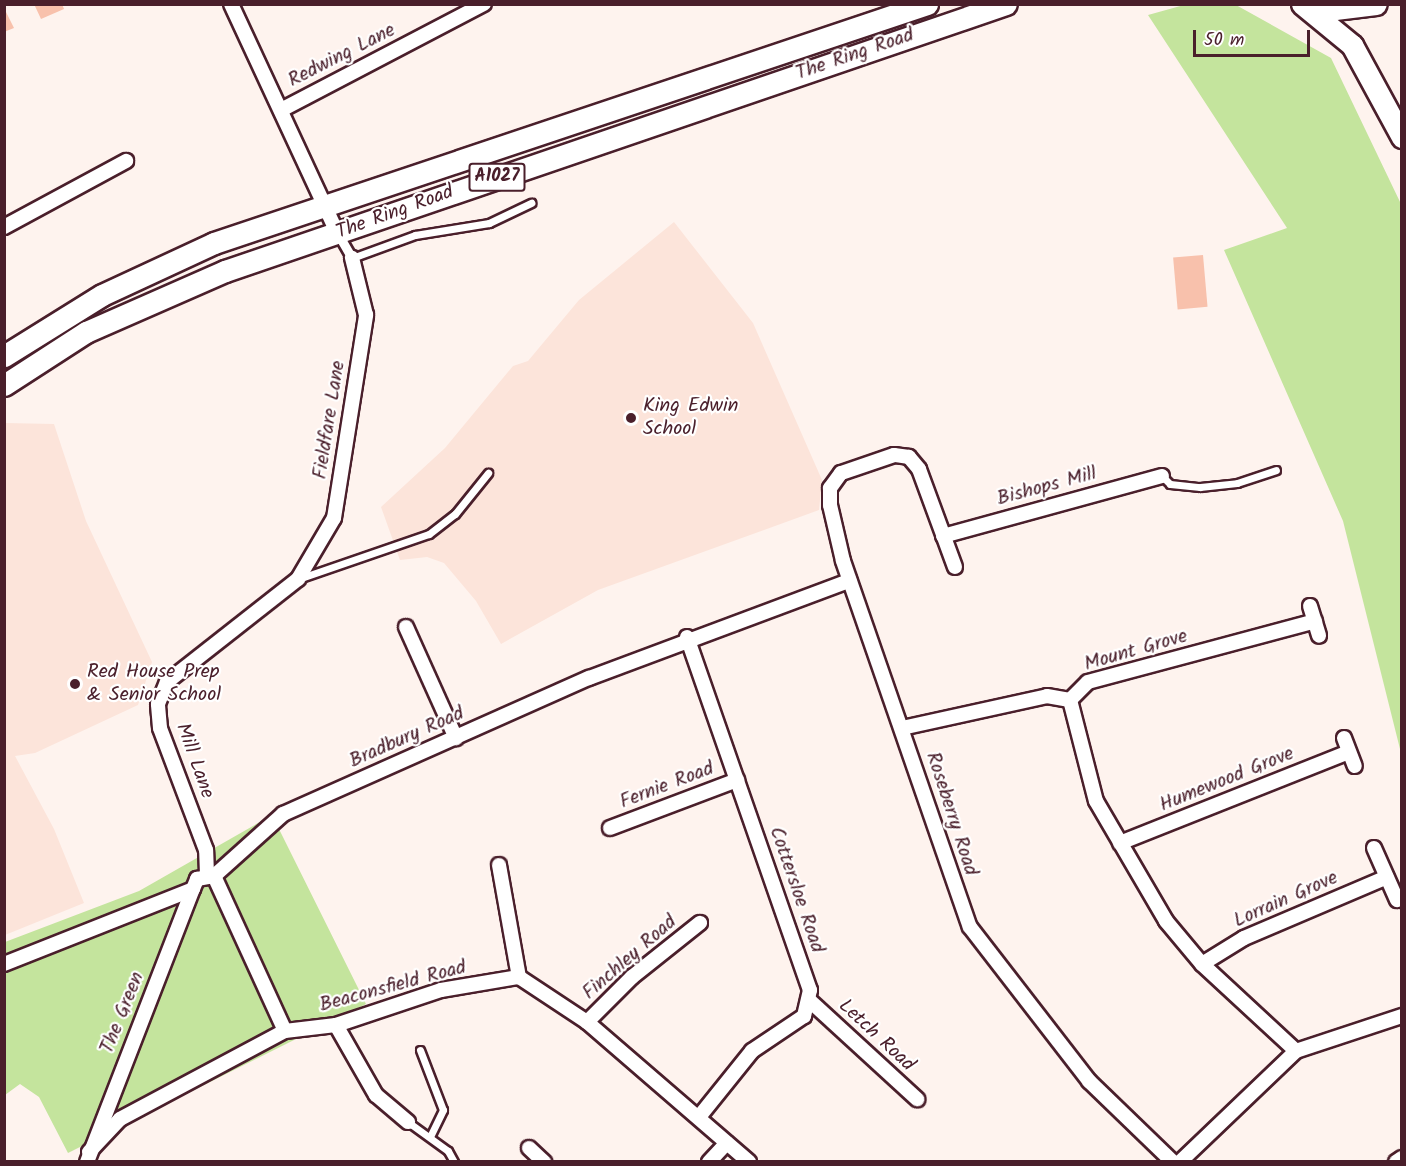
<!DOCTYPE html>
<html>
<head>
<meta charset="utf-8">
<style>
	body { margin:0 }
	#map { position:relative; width:1406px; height:1166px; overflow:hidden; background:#fef3ee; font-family:Kalam,sans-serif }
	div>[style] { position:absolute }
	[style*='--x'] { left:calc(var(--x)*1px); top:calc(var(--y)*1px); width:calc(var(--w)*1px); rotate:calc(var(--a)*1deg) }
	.built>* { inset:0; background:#fce4da }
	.green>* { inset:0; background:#c4e49d }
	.building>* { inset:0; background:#f8c1ac; transform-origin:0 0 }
	.roads { filter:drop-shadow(2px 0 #4a1f2b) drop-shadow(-2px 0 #4a1f2b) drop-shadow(0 2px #4a1f2b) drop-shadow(0 -2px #4a1f2b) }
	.service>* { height:7px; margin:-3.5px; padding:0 3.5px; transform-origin:3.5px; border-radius:3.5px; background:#fff }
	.pedestrian>* { height:9px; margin:-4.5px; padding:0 4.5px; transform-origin:4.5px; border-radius:4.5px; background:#fff }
	.minor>* { height:14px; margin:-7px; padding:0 7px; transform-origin:7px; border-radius:7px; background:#fff }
	.primary>* { height:21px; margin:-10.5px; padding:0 10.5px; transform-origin:10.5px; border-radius:10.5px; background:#fff }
	.trunk>* { height:21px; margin:-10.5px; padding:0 10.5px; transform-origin:10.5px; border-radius:10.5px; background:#fff }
	.dots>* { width:16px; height:16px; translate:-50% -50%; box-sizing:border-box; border:3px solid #fff; border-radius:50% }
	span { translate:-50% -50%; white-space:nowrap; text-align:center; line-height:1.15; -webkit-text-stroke:4.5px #fff; paint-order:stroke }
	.shield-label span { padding:2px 4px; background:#fff; border:2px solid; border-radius:4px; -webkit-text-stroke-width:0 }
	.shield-label { font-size:18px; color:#4a1f2b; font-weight:700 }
	.street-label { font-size:20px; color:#4a1f2b }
	.poi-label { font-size:20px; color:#4a1f2b }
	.left { translate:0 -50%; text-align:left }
	.frame { position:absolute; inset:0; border:6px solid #4a1f2b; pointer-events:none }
	.scale { position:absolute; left:1193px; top:30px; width:117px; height:27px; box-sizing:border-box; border:3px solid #4a1f2b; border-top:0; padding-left:8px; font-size:18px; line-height:21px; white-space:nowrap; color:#4a1f2b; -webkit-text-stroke:4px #fff; paint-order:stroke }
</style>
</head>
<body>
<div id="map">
	<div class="built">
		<i style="clip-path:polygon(674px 222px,753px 323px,822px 480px,819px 510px,598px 590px,501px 644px,476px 601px,444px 563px,427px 557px,400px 560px,381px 507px,445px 448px,513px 366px,528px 361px,579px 300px)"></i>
		<i style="clip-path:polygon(5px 423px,54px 424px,86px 521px,152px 662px,138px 705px,35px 753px,15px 756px,54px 829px,84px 903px,5px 935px)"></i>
	</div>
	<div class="green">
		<i style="clip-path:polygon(1184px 5px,1236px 5px,1331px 58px,1401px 204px,1401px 753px,1343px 521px,1224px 250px,1287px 228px,1148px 15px)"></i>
		<i style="clip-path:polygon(272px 815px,366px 1004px,68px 1153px,39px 1097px,20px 1084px,5px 1095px,5px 942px,139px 891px)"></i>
	</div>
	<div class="building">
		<i style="clip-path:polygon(34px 4px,62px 4px,64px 9px,41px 19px)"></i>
		<i style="clip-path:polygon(4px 8px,14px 28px,4px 32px)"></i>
		<i style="left:1203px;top:255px;width:52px;height:30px;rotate:85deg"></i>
	</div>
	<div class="roads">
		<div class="service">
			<i style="--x:352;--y:258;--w:67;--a:-20.1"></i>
			<i style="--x:415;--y:235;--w:75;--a:-9.2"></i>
			<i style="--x:489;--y:223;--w:47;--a:-25.5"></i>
			<i style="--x:1162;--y:476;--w:11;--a:45"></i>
			<i style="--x:1170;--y:484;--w:30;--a:6"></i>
			<i style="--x:1200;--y:487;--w:37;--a:-6"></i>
			<i style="--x:1237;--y:483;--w:41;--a:-18.4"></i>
			<i style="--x:301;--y:578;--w:135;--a:-19"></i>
			<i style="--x:429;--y:534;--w:33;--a:-38"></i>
			<i style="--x:455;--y:514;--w:53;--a:-51.2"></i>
			<i style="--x:420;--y:1050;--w:64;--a:69"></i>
			<i style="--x:443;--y:1110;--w:30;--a:116"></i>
			<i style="--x:408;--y:1122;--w:49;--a:35.9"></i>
			<i style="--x:448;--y:1151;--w:13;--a:61"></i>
		</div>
		<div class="pedestrian">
			<i style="--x:338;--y:234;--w:28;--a:60"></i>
		</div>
		<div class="minor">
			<i style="--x:231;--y:4;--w:254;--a:65.1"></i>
			<i style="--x:281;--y:110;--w:229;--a:-27.6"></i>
			<i style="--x:4;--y:227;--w:139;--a:-28.4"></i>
			<i style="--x:943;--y:536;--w:227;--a:-15.3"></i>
			<i style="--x:955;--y:567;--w:104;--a:-110.2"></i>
			<i style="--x:919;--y:469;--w:16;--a:-130"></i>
			<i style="--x:909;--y:457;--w:15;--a:-172"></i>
			<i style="--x:894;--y:455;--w:56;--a:161.2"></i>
			<i style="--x:841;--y:473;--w:19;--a:126"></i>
			<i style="--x:830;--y:488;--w:17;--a:90"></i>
			<i style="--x:830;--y:505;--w:57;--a:76.9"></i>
			<i style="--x:843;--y:561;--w:387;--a:70.9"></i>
			<i style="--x:970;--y:927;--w:195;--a:52.3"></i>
			<i style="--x:1089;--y:1081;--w:117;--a:44"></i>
			<i style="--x:1310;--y:606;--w:31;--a:73"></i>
			<i style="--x:406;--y:627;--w:122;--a:65.8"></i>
			<i style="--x:687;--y:637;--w:374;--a:70.8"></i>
			<i style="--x:810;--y:990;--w:27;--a:103"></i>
			<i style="--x:804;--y:1016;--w:63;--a:146.1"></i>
			<i style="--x:752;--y:1051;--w:85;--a:128.8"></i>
			<i style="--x:1070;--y:700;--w:104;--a:75.6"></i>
			<i style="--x:1096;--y:801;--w:139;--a:59.7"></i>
			<i style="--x:1166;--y:921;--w:56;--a:50.1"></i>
			<i style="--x:1202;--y:964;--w:128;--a:42.8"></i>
			<i style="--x:1296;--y:1051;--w:161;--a:136.3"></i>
			<i style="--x:902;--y:728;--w:148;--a:-12.4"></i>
			<i style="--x:1047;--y:696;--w:23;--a:10"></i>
			<i style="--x:1070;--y:700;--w:25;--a:-45"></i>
			<i style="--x:1088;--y:682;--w:235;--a:-15"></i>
			<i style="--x:1344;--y:738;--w:30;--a:69"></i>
			<i style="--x:610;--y:828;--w:136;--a:-20.7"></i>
			<i style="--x:1120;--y:843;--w:246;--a:-21.7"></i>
			<i style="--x:1374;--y:848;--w:57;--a:66.1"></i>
			<i style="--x:499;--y:865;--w:114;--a:79.9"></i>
			<i style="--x:207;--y:875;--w:25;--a:-92"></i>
			<i style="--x:206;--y:850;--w:130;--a:-110.7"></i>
			<i style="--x:160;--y:728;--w:24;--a:-95"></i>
			<i style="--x:158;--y:704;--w:24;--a:-68"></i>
			<i style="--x:167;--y:682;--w:167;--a:-38.2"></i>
			<i style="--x:298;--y:579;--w:71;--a:-59.5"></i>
			<i style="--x:334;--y:518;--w:206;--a:-81"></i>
			<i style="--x:366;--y:315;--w:59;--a:-103.8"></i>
			<i style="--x:214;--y:876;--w:170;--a:65.4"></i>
			<i style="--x:4;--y:964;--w:203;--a:-21.6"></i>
			<i style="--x:193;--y:889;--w:11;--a:-68"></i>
			<i style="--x:197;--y:879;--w:17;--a:-10"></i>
			<i style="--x:214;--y:876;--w:93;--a:-41.9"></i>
			<i style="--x:283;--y:814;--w:335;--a:-24"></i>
			<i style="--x:589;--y:678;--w:278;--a:-20.5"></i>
			<i style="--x:1202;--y:964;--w:49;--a:-31.8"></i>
			<i style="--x:1244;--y:938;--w:155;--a:-23.1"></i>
			<i style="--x:809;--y:1000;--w:147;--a:42.5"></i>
			<i style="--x:587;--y:1022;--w:64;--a:-45"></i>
			<i style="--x:632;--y:977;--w:87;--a:-38.5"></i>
			<i style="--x:336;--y:1025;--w:81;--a:60.3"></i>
			<i style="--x:376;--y:1095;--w:42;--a:40.2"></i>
			<i style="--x:1296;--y:1051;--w:112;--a:-18.3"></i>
			<i style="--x:529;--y:1148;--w:21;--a:43"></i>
			<i style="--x:89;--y:1152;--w:45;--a:-46.8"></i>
			<i style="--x:120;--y:1119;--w:187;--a:-28.1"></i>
			<i style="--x:285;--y:1031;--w:51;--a:-6.7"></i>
			<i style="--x:336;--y:1025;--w:111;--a:-18.4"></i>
			<i style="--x:441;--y:990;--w:79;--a:-9.5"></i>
			<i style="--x:519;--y:977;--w:82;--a:33.5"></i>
			<i style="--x:587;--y:1022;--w:214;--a:40.8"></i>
			<i style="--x:87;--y:1162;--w:293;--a:-68.8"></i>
			<i style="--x:709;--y:1162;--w:26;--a:-47"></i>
			<i style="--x:1396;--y:1162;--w:7;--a:-34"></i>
		</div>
		<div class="primary">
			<i style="--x:1309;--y:4;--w:26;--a:11"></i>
			<i style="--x:1335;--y:9;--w:41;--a:-7"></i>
			<i style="--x:4;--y:356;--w:115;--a:-31.9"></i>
			<i style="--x:102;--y:295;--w:123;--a:-24.9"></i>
			<i style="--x:214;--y:243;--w:752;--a:-18.53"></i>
			<i style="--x:4;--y:385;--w:98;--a:-32.9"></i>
			<i style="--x:86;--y:332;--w:152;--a:-23.7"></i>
			<i style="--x:225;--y:271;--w:825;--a:-18.87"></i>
		</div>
		<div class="trunk">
			<i style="--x:1302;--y:4;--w:65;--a:39.4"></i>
			<i style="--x:1352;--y:45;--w:105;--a:61.5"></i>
		</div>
	</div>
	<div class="dots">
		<i style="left:631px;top:418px;background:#4a1f2b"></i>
		<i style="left:75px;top:684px;background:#4a1f2b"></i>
	</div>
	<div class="shield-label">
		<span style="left:497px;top:177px">A1027</span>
	</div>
	<div class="street-label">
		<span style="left:855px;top:55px;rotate:-19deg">The Ring Road</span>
		<span style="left:342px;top:56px;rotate:-27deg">Redwing Lane</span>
		<span style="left:395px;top:213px;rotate:-20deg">The Ring Road</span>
		<span style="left:330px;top:420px;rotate:-81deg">Fieldfare Lane</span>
		<span style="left:1047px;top:487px;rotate:-15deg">Bishops Mill</span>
		<span style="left:1136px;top:651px;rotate:-16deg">Mount Grove</span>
		<span style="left:407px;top:738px;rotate:-24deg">Bradbury Road</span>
		<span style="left:194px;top:761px;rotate:70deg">Mill Lane</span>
		<span style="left:1227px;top:780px;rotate:-22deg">Humewood Grove</span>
		<span style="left:667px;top:786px;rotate:-21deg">Fernie Road</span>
		<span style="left:951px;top:814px;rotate:72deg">Roseberry Road</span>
		<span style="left:796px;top:890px;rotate:71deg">Cottersloe Road</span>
		<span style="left:1286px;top:900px;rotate:-24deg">Lorrain Grove</span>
		<span style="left:630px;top:958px;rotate:-41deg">Finchley Road</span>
		<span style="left:393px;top:987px;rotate:-15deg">Beaconsfield Road</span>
		<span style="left:123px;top:1013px;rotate:-68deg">The Green</span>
		<span style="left:876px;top:1036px;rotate:43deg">Letch Road</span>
	</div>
	<div class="poi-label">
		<span class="left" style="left:643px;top:418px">King Edwin<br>School</span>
		<span class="left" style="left:87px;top:684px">Red House Prep<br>&amp; Senior School</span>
	</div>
	<div class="frame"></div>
	<div class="scale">50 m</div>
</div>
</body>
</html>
